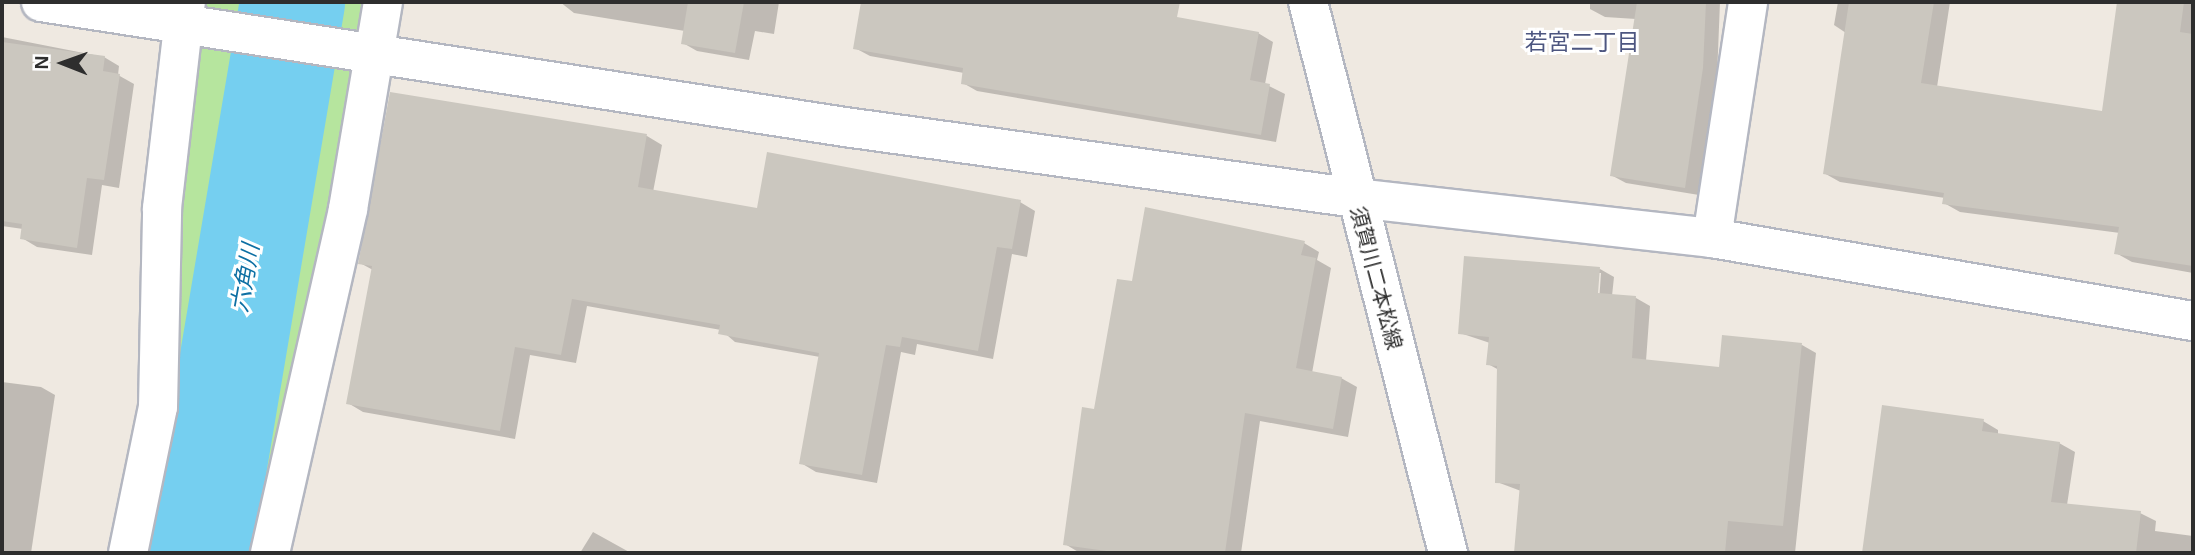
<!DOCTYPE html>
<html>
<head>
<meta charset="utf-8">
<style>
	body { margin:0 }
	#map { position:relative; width:2195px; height:555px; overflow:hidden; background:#efe9e1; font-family:Helvetica,"Noto Sans JP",sans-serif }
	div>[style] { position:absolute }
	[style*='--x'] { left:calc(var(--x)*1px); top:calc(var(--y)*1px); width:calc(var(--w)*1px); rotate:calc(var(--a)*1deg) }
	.green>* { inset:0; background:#b6e59e }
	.shadow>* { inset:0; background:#0003 }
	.river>* { height:105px; margin:-52.5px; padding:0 52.5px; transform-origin:52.5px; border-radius:52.5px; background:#75cff0 }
	.building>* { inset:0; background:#cbc7bf }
	.roads { filter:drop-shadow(2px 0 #b4b7c1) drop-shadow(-2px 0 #b4b7c1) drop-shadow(0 2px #b4b7c1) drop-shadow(0 -2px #b4b7c1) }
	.street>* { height:38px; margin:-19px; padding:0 19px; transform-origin:19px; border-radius:19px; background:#fff }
	.secondary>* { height:38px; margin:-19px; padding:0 19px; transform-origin:19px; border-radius:19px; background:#fff }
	span { translate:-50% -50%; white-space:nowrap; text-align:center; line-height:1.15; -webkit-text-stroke:6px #fff; paint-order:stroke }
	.street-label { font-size:21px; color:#2e2e2e }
	.neighbourhood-label { font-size:23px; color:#4d5680 }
	.water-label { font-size:23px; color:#0d6fa3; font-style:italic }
	.frame { position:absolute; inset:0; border:4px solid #2e2e2e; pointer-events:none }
	.north { position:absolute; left:28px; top:28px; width:70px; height:70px; -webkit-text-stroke:5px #fff; paint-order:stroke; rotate:271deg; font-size:19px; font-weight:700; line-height:28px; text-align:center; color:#2e2e2e }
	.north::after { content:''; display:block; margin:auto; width:24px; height:32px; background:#2e2e2e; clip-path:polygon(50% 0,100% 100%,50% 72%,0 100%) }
</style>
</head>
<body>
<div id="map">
	<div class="green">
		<i style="clip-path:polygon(186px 2px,383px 2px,270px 553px,128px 553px)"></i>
	</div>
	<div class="shadow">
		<i style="clip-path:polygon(560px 2px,779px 2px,774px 34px,755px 31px,749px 60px,697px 51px,683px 43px,685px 31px,574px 13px)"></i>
		<i style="clip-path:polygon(863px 2px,1083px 2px,1258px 33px,1273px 42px,1265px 84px,1285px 94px,1276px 142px,977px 91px,963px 83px,964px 73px,870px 56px,855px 48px)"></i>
		<i style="clip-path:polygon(1590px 2px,1720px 2px,1717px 77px,1699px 195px,1626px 183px,1611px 175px,1636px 19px,1605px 17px,1590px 9px)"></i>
		<i style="clip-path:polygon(1838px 2px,1950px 2px,1937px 87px,2104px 114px,2119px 2px,2193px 2px,2193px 273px,2132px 262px,2116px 253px,2120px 233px,1960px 212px,1944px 203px,1945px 198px,1840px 182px,1824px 173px,1846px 33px,1834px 25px)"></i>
		<i style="clip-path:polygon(2px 37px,104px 57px,119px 66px,118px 75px,134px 84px,119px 188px,102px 185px,92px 255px,37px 247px,22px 238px,23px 229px,2px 226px)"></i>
		<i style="clip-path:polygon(391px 94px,647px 136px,662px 145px,653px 192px,758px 210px,1020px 202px,1035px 211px,1027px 257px,1012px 254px,993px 359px,917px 344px,915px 355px,901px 352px,877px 483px,816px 472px,801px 463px,820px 357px,735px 342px,721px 330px,587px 306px,576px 363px,530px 355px,515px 439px,363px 412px,348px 403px,373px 270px,360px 263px)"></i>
		<i style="clip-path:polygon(1304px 243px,1319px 252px,1317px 260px,1331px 268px,1312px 373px,1341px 378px,1357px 387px,1348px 437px,1260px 421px,1241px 553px,1080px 553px,1065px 544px,1095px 410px,1133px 283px)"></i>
		<i style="clip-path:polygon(evenodd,1600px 269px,1614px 277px,1612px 296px,1636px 298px,1650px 306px,1646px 361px,1720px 368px,1802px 345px,1816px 353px,1795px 553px,1515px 553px,1521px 491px,1497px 482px,1499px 370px,1488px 364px,1490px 343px,1460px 333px,1600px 269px,1598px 273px,1601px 273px,1599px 302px,1595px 302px,1598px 273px)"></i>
		<i style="clip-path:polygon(2px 382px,41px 387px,55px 395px,31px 553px,2px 553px)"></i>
		<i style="clip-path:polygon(1884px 407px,1983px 421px,1998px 430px,1998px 435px,2059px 443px,2075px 452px,2067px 505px,2140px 513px,2156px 521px,2155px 531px,2193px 536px,2193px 553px,1864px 553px)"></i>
		<i style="clip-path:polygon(593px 532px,631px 553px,580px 553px)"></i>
	</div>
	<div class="river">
		<i style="--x:199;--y:553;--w:559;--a:-80.42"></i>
	</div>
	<div class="building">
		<i style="clip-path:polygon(688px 2px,744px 2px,735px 53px,681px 44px)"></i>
		<i style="clip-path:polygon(861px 2px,1180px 2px,1177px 17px,1259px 32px,1250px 80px,1270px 84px,1261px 135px,961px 84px,963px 68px,853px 49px)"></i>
		<i style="clip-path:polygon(1637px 2px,1706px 2px,1703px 68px,1685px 188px,1610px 176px)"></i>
		<i style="clip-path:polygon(1849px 2px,1934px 2px,1921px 83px,2102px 111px,2117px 2px,2184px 2px,2180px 32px,2193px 34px,2193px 266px,2114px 254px,2119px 227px,1942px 204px,1944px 193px,1823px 174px)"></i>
		<i style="clip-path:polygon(2px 42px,105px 56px,103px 71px,120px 74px,104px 180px,87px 178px,77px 248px,20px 239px,22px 224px,2px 221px)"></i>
		<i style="clip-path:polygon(390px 92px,647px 134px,638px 187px,757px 208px,767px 152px,1021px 200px,1012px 249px,997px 247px,978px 351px,902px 337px,900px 347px,886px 345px,862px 475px,799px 464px,819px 353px,718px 334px,720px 325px,572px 299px,561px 355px,515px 347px,500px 431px,346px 404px,372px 266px,358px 264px)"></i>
		<i style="clip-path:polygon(1145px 207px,1305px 241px,1301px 255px,1316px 258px,1296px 368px,1342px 377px,1333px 429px,1245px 413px,1225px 553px,1121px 553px,1063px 545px,1082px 407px,1094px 409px,1117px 279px,1132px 281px)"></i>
		<i style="clip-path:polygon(1464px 256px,1600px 267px,1598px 293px,1636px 296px,1632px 358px,1719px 367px,1722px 335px,1802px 343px,1783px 526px,1728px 521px,1725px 553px,1514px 553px,1520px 484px,1495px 483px,1497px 366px,1486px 365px,1489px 337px,1458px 334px)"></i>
		<i style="clip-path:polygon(1882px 405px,1984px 419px,1982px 431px,2060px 442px,2051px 502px,2141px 511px,2136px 553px,1862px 553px)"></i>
	</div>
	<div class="roads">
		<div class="street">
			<i style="--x:1356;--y:198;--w:358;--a:6.4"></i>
			<i style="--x:1712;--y:238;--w:488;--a:9.8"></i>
			<i style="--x:1712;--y:238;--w:239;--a:-81.3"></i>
			<i style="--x:128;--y:553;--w:149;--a:-78.4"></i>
			<i style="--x:158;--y:407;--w:199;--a:-88.8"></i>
			<i style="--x:162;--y:208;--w:207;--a:-83.4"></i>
			<i style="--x:270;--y:553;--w:353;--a:-77.2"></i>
			<i style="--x:348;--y:209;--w:210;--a:-80.4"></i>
		</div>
		<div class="secondary">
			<i style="--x:41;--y:2;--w:814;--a:8.84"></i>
			<i style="--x:845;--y:127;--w:516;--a:7.91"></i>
			<i style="--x:1308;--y:2;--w:569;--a:75.74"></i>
		</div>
	</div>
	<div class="street-label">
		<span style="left:1376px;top:278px;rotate:75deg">須賀川二本松線</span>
	</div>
	<div class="neighbourhood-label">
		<span style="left:1582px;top:42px">若宮二丁目</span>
	</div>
	<div class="water-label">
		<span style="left:245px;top:278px;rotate:-80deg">六角川</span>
	</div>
	<div class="frame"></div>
	<div class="north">N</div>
</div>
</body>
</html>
